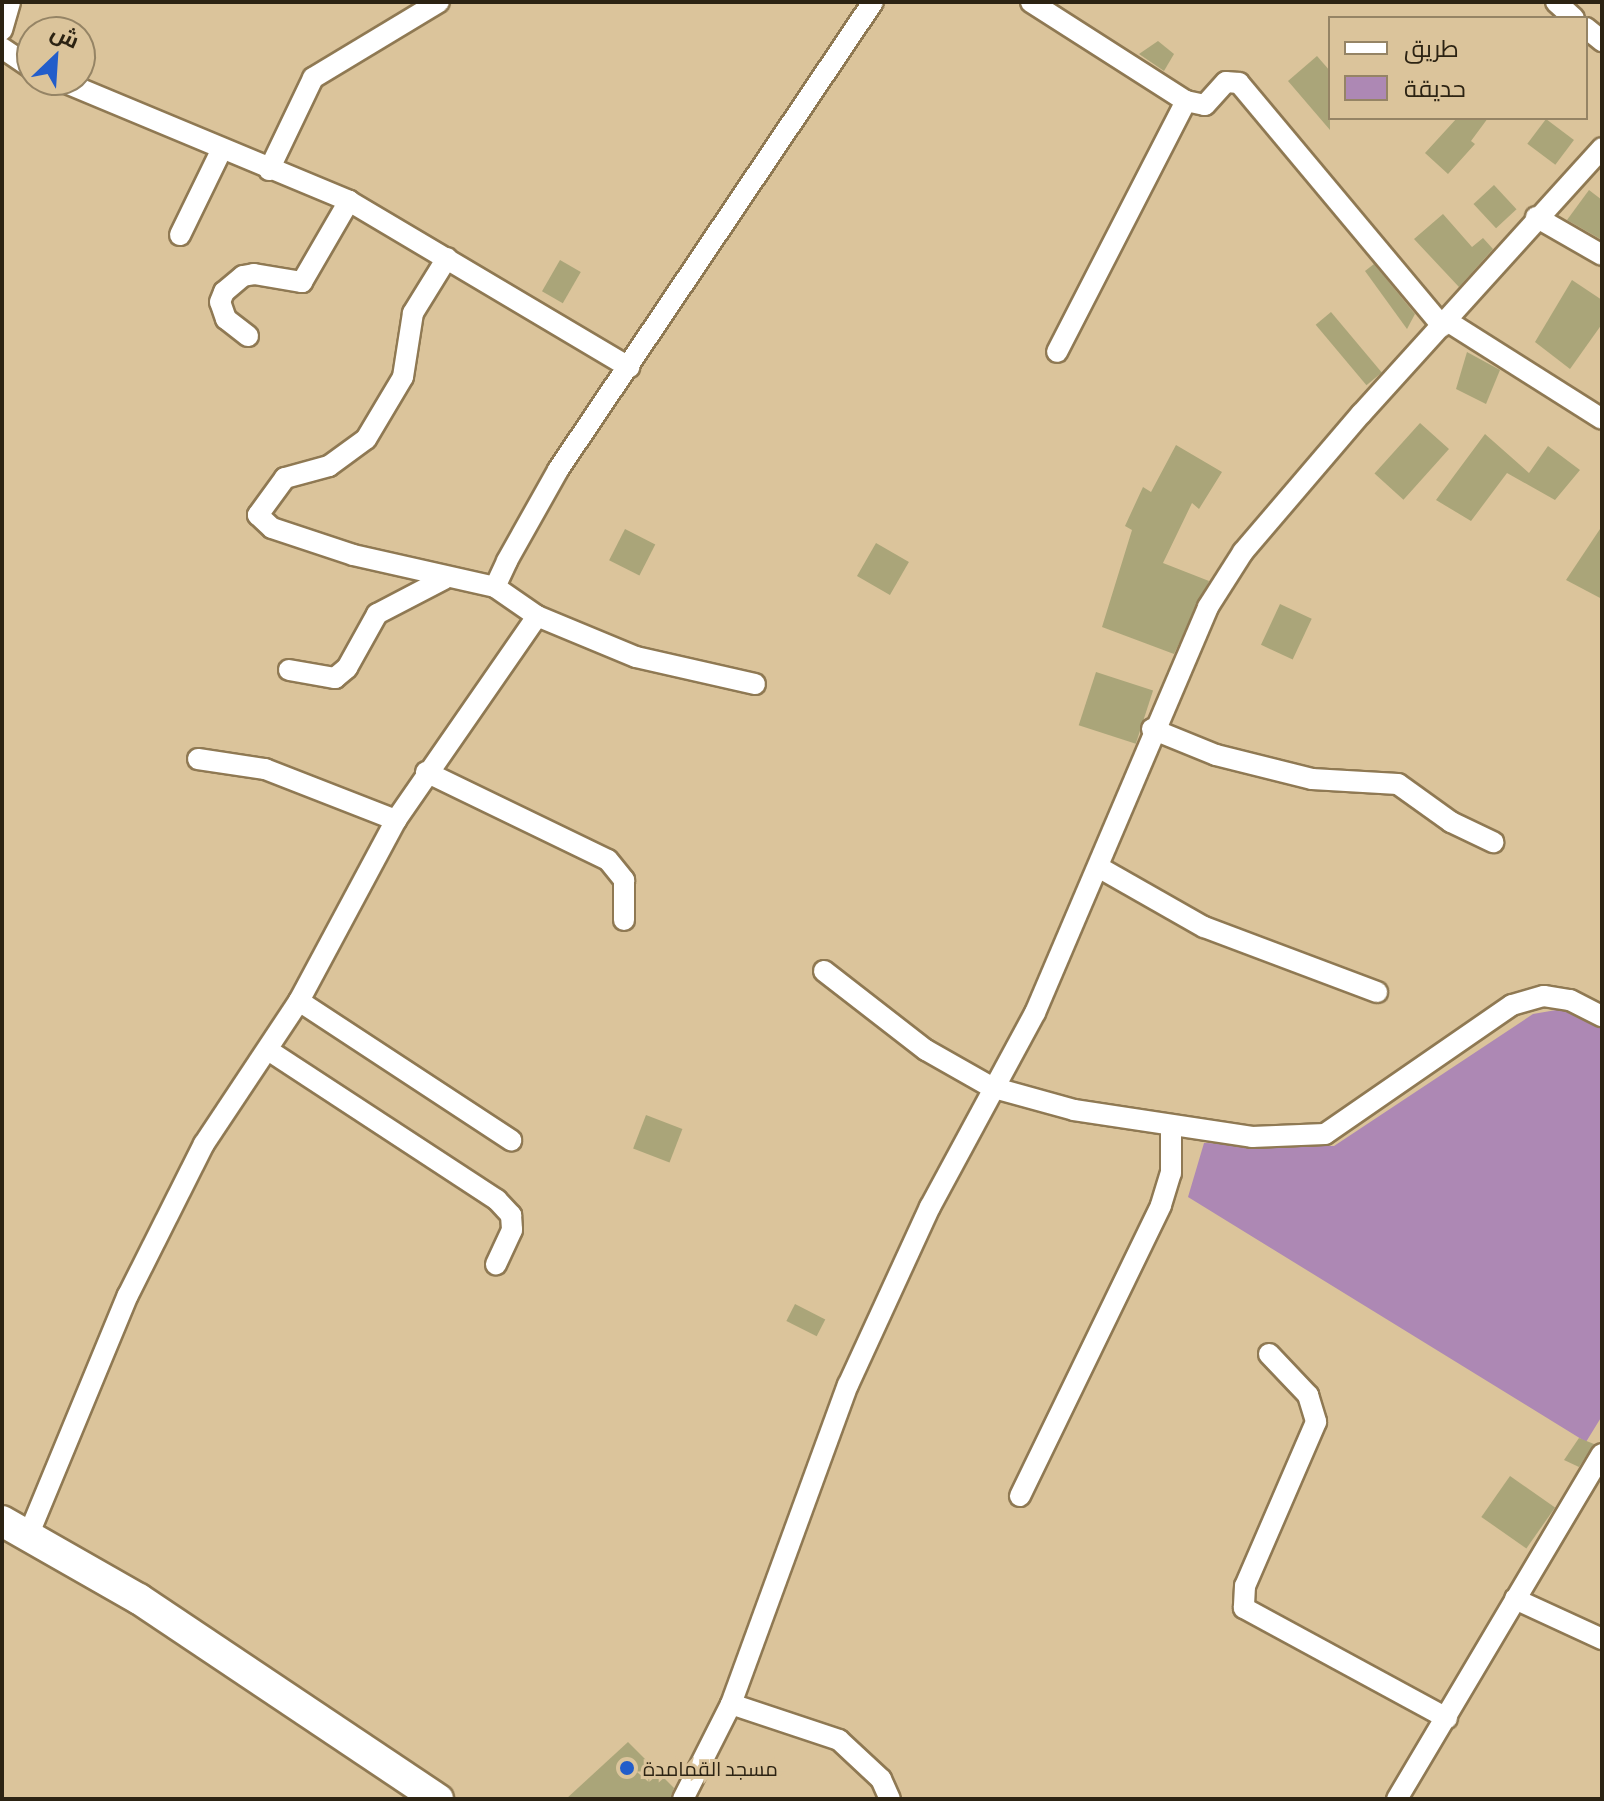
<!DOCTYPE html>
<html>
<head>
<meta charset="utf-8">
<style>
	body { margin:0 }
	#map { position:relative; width:1604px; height:1801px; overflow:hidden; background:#dbc49b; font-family:Commissioner,Cairo,sans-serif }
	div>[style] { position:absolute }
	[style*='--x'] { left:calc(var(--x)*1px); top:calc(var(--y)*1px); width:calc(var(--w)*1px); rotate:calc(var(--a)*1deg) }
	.green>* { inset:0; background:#ad88b4 }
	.building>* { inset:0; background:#aaa579; transform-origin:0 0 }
	.roads { filter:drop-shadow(2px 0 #8f7953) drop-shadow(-2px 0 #8f7953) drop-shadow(0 2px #8f7953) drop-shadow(0 -2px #8f7953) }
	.street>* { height:20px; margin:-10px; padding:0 10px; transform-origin:10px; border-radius:10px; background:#fff }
	.secondary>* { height:30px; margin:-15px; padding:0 15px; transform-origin:15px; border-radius:15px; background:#fff }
	.dots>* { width:22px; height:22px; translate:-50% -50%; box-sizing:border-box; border:4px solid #dbc49b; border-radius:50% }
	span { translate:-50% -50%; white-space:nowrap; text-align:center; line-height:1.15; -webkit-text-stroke:6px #dbc49b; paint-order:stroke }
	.poi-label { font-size:20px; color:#2c2313 }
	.left { translate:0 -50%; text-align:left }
	.frame { position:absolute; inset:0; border:4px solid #2c2313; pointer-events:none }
	.legend { position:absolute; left:1328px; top:16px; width:260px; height:104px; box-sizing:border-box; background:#dbc49b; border:2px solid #958465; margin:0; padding:10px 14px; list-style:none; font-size:24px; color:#2c2313 }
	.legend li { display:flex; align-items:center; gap:16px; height:40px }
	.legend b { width:40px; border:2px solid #958465 }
	.north { position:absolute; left:16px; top:16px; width:80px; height:80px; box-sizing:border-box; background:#dbc49b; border:2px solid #958465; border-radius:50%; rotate:25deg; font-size:22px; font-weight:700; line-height:32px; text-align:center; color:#2c2313 }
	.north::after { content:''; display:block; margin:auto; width:28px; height:36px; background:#225dca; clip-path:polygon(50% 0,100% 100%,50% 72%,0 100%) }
</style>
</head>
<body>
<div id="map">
	<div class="green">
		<i style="clip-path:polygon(1562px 1009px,1602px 1028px,1602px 1416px,1586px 1442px,1188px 1197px,1204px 1143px,1334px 1146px,1533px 1014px)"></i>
	</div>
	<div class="building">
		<i style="clip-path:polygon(1158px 41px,1174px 54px,1164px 71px,1139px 54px)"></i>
		<i style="clip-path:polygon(1317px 56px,1330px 71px,1330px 130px,1288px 81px)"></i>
		<i style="clip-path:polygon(1457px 118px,1488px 118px,1471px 141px,1475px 144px,1448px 174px,1425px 153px)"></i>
		<i style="left:1546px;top:119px;width:35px;height:31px;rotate:37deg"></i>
		<i style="left:1494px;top:185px;width:33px;height:28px;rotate:47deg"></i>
		<i style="clip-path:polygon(1589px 190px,1602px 200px,1602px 240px,1567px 220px)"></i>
		<i style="clip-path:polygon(1443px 214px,1472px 247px,1483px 238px,1493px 249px,1459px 287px,1414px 239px)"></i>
		<i style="left:560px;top:260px;width:24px;height:36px;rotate:30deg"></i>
		<i style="clip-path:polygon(1374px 264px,1415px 314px,1407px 329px,1365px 271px)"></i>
		<i style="clip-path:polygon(1572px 280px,1602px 300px,1602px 324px,1570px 369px,1535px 342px)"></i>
		<i style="left:1331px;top:312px;width:79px;height:20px;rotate:50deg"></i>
		<i style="clip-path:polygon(1467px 352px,1500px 370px,1486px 404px,1456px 389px)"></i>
		<i style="left:1420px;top:423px;width:39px;height:68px;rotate:42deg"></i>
		<i style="clip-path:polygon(1485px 434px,1529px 473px,1548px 446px,1580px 470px,1555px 500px,1507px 473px,1471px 521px,1436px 500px)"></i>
		<i style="clip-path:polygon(1176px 445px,1222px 472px,1199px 509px,1192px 503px,1163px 563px,1209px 581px,1174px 654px,1102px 627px,1132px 530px,1125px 526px,1143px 487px,1151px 492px)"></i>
		<i style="clip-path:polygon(1602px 526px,1602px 599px,1566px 580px)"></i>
		<i style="left:625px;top:529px;width:34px;height:35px;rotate:27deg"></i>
		<i style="left:876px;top:543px;width:38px;height:38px;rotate:30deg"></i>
		<i style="left:1280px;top:604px;width:35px;height:45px;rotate:25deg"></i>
		<i style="left:1096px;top:672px;width:60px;height:56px;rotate:18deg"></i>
		<i style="left:646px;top:1115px;width:39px;height:36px;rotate:21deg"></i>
		<i style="left:795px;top:1304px;width:34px;height:19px;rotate:27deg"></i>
		<i style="clip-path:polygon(1579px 1438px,1594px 1444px,1579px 1467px,1564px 1460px)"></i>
		<i style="left:1510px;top:1476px;width:55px;height:50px;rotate:35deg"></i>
		<i style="clip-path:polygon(628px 1742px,674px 1788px,670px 1799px,566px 1799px)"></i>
	</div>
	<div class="roads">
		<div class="street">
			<i style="--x:1031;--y:2;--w:184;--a:32.6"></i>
			<i style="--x:1186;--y:101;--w:282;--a:117.2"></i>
			<i style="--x:1556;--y:2;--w:24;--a:42"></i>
			<i style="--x:1586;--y:28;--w:21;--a:39"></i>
			<i style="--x:2;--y:30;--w:29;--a:-74"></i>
			<i style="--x:2;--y:48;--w:36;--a:34"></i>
			<i style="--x:59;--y:80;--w:314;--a:22.6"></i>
			<i style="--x:349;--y:201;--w:326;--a:30.7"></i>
			<i style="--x:1186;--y:101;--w:19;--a:12"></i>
			<i style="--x:1205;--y:105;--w:31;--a:-48"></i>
			<i style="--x:1226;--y:82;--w:13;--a:4"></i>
			<i style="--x:1239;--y:83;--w:317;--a:50.1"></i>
			<i style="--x:269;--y:170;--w:102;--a:-64.4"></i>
			<i style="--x:313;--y:78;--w:147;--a:-31.1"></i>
			<i style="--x:1536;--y:217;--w:76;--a:29.9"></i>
			<i style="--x:180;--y:235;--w:93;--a:-64"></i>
			<i style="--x:447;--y:258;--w:65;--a:121.7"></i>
			<i style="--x:413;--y:313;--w:65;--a:98.9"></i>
			<i style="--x:403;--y:377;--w:72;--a:120.8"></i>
			<i style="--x:366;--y:439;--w:46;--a:143.9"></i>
			<i style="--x:329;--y:466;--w:46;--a:164.7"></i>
			<i style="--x:285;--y:478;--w:46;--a:126.1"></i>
			<i style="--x:258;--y:515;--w:19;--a:43"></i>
			<i style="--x:272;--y:528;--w:85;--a:18.4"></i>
			<i style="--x:353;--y:555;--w:146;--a:12.7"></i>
			<i style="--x:1447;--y:321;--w:183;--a:32.3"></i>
			<i style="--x:248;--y:336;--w:28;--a:-142"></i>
			<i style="--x:226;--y:319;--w:18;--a:-109"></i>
			<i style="--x:220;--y:302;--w:11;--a:-68"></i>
			<i style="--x:224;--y:292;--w:25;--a:-40"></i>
			<i style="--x:243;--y:276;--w:11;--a:-10"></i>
			<i style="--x:254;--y:274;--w:49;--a:9.5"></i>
			<i style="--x:302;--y:282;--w:94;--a:-59.9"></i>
			<i style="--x:537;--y:616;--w:107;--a:22.5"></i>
			<i style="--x:636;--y:657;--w:122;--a:12.8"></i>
			<i style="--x:289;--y:670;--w:47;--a:9.9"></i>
			<i style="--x:335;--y:678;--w:16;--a:-40"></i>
			<i style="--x:347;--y:668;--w:62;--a:-60.9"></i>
			<i style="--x:377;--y:614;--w:76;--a:-27.6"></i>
			<i style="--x:1152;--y:729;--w:69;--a:22.1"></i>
			<i style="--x:1216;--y:755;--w:99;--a:14"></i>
			<i style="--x:1312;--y:779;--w:86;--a:3.3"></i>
			<i style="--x:1398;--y:784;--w:65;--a:35.6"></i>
			<i style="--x:1451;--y:822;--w:47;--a:25.5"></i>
			<i style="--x:198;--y:759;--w:68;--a:8.5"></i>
			<i style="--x:265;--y:769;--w:141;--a:21.3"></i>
			<i style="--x:426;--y:772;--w:202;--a:25.8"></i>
			<i style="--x:608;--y:860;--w:26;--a:51"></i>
			<i style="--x:624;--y:880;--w:40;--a:90"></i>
			<i style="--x:1100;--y:868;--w:120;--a:29.6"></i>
			<i style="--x:1204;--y:927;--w:185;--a:20.6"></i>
			<i style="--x:824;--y:971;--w:129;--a:37.8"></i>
			<i style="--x:926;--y:1050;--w:75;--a:29.6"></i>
			<i style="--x:991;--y:1087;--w:86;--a:15.5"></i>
			<i style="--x:1074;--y:1110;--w:180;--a:8.6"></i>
			<i style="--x:1252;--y:1137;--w:73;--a:-2.4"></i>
			<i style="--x:1325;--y:1134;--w:227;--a:-34.6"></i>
			<i style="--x:1512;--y:1005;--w:33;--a:-16"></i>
			<i style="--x:1544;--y:996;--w:26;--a:9"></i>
			<i style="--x:1570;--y:1000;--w:36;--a:27"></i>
			<i style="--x:299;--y:1001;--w:254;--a:33.3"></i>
			<i style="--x:268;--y:1050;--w:274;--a:33.2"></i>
			<i style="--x:497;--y:1200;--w:21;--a:47"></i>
			<i style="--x:511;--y:1215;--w:15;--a:86"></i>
			<i style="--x:512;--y:1230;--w:38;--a:115"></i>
			<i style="--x:1269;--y:1354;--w:57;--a:46.4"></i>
			<i style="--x:1308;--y:1395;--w:28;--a:73"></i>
			<i style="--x:1316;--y:1422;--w:179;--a:113.4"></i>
			<i style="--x:1245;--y:1586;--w:22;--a:93"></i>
			<i style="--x:1244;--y:1608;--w:231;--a:28.5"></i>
			<i style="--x:1020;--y:1496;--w:323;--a:-64.1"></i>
			<i style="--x:1161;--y:1205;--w:34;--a:-73"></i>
			<i style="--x:1171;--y:1173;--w:46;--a:-90"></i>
			<i style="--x:28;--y:1536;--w:261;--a:-67.5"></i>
			<i style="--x:128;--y:1295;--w:169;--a:-63.3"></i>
			<i style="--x:204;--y:1144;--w:172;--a:-56.4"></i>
			<i style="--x:299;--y:1001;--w:205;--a:-61.8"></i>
			<i style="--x:396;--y:820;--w:248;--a:-55.3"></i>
			<i style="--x:537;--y:616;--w:51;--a:-145.4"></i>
			<i style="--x:495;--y:587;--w:29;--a:-65"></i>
			<i style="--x:507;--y:561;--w:104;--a:-60.7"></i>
			<i style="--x:558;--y:470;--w:564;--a:-56.06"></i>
			<i style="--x:1515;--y:1599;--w:96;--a:24.7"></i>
			<i style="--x:731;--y:1704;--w:114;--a:18.4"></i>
			<i style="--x:839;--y:1740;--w:57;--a:42.9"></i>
			<i style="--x:881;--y:1779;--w:22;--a:66"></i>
			<i style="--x:683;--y:1799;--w:106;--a:-63.2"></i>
			<i style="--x:731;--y:1704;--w:340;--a:-69.9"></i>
			<i style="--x:848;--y:1385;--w:196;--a:-65.3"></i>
			<i style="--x:930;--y:1207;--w:221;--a:-61.6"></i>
			<i style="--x:1035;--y:1013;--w:441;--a:-66.9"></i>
			<i style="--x:1208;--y:607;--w:65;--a:-57.5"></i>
			<i style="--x:1243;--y:552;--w:182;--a:-49.5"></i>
			<i style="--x:1361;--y:414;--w:359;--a:-47.8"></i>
			<i style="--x:1397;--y:1799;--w:401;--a:-59.3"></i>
		</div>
		<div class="secondary">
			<i style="--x:2;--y:1521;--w:158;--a:29.7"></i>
			<i style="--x:139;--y:1599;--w:360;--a:33.8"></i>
		</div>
	</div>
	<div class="dots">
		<i style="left:627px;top:1768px;background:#225dca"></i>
	</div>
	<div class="poi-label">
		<span class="left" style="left:643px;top:1768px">مسجد القمامدة</span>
	</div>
	<div class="frame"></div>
	<ul class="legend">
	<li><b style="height:10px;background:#fff"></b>طريق</li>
	<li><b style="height:22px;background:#ad88b4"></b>حديقة</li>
	</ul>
	<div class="north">ش</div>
</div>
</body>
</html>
